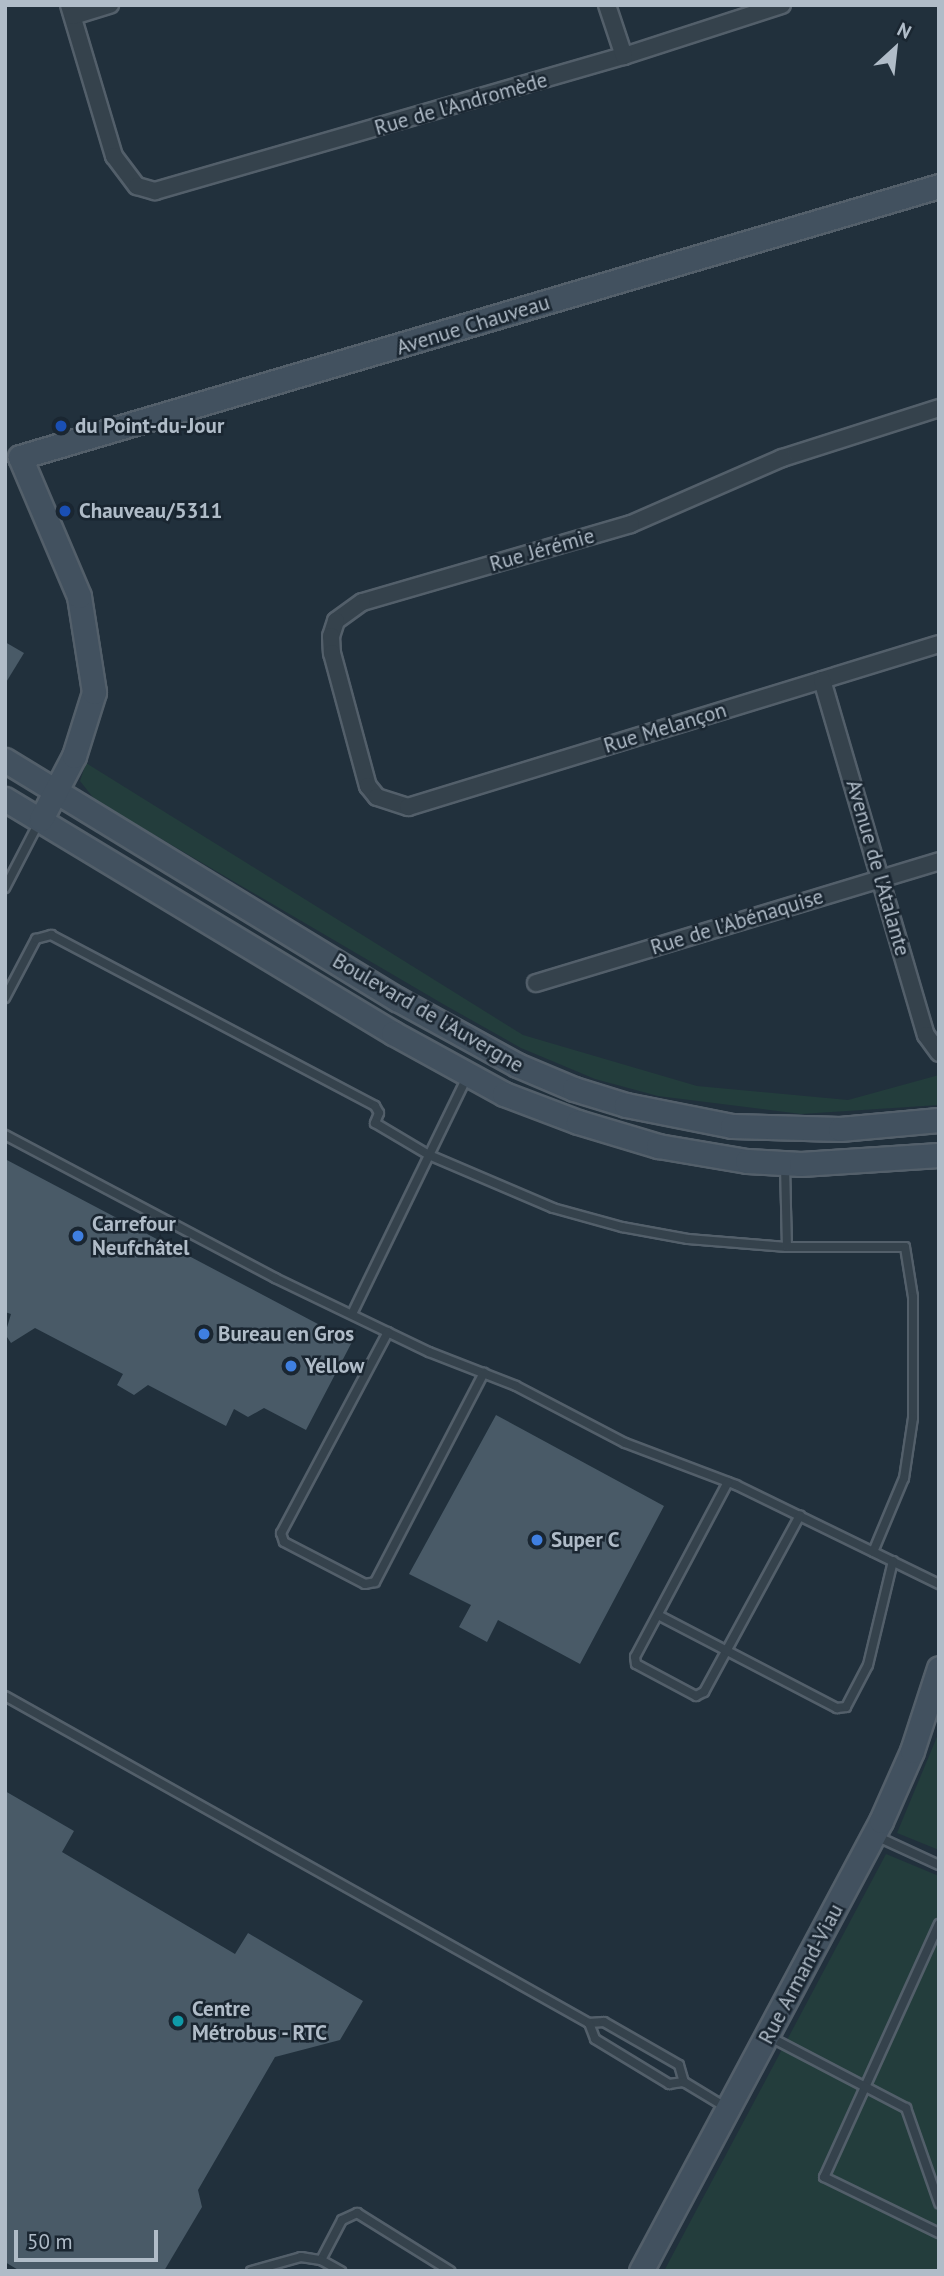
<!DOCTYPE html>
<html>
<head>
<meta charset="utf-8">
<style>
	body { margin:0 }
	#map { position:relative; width:944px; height:2276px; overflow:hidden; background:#21303c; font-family:"PT Sans",sans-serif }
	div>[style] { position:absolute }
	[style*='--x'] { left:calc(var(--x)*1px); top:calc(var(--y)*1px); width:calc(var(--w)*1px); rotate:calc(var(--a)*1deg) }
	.green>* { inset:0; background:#233d3c }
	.building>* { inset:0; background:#495a67 }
	.roads { filter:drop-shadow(2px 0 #535f6a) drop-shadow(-2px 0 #535f6a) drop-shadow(0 2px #535f6a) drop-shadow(0 -2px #535f6a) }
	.lane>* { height:8px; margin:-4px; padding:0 4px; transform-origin:4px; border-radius:4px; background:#35424c }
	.street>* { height:16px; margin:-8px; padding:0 8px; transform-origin:8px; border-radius:8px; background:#35424c }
	.secondary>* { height:23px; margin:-11.5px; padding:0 11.5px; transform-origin:11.5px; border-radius:11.5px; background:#42515f }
	.dots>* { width:19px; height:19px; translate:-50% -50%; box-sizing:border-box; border:4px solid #1a2631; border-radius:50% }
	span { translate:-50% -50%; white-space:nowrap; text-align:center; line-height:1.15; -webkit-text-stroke:5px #1a2631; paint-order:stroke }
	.street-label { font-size:21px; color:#b0bcc8 }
	.poi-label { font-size:21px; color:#b0bcc8; font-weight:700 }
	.left { translate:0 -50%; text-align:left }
	.frame { position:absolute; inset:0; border:7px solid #b0bcc8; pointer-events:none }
	.north { position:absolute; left:860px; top:14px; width:70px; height:70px; -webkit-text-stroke:5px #1a2631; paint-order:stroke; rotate:27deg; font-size:19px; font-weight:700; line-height:28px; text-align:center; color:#b0bcc8 }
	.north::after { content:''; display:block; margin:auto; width:24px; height:32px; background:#b0bcc8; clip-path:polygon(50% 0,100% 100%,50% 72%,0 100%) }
	.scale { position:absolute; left:14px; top:2230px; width:144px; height:32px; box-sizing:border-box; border:4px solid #b0bcc8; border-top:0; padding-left:9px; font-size:21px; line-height:24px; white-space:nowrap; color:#b0bcc8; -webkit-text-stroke:5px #1a2631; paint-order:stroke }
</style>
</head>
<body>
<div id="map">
	<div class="green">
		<i style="clip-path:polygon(86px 763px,523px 1035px,697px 1086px,848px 1100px,939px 1075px,939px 1105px,801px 1114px,658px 1096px,595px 1079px,521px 1048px,443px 1004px,95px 800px,80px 781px)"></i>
		<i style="clip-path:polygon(939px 1732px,939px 1850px,897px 1833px)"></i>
		<i style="clip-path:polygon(886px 1854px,939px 1876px,939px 2271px,664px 2271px)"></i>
	</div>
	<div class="building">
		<i style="clip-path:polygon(5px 642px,24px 653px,5px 684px)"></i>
		<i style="clip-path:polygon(5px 1159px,352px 1342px,306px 1430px,264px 1408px,248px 1417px,234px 1409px,226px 1426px,148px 1385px,134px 1395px,117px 1385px,123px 1374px,35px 1328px,11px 1343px,5px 1334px,11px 1314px,5px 1312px)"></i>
		<i style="clip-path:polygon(496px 1415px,664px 1506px,580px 1664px,498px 1620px,487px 1642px,459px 1627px,471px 1605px,409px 1574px)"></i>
		<i style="clip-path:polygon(5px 1791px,74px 1831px,62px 1852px,235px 1954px,248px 1933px,363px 2001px,340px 2040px,275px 2057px,198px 2190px,202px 2207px,164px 2271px,20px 2271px,5px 2262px)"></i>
	</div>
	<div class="roads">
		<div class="lane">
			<i style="--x:5;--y:888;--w:74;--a:-62.7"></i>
			<i style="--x:5;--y:998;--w:67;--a:-62.3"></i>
			<i style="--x:36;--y:939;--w:16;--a:-15"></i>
			<i style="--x:51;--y:935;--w:366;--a:27.8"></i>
			<i style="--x:375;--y:1106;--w:8;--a:60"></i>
			<i style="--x:379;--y:1113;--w:11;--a:112"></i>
			<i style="--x:375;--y:1123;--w:63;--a:30.7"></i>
			<i style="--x:429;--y:1155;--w:135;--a:23.1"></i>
			<i style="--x:553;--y:1208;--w:72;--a:15.4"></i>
			<i style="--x:622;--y:1227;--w:67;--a:10.3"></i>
			<i style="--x:688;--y:1239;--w:99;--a:4.6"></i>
			<i style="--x:787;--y:1247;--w:118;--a:0"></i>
			<i style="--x:905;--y:1247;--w:51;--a:80.9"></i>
			<i style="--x:913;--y:1297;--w:121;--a:90"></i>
			<i style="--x:913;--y:1418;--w:61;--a:98.5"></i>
			<i style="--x:904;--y:1478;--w:80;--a:112.7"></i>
			<i style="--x:5;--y:1135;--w:306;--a:27.9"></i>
			<i style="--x:275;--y:1278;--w:171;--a:25.7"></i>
			<i style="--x:429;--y:1352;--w:93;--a:21.3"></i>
			<i style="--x:516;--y:1386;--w:123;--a:27.6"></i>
			<i style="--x:625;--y:1443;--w:119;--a:20.7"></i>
			<i style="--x:736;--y:1485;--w:226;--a:26"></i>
			<i style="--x:785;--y:1166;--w:81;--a:88.6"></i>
			<i style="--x:352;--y:1314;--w:263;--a:-64.1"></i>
			<i style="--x:388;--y:1332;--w:228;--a:118"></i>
			<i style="--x:281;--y:1533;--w:9;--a:72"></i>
			<i style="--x:284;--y:1542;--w:91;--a:27.4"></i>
			<i style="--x:365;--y:1584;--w:10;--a:-11"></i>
			<i style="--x:375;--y:1582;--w:236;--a:-62.5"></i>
			<i style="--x:728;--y:1482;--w:198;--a:118"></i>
			<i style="--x:635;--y:1657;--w:7;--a:82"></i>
			<i style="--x:636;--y:1664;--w:68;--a:28.1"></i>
			<i style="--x:696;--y:1696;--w:9;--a:-27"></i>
			<i style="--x:704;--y:1692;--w:201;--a:-61.5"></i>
			<i style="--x:658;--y:1615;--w:202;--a:27.5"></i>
			<i style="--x:837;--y:1708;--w:9;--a:-6"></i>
			<i style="--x:846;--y:1707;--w:47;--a:-62.4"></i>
			<i style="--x:868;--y:1665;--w:107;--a:-76.5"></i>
			<i style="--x:5;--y:1696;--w:669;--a:29.25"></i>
			<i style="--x:589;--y:2023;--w:15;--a:-4"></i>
			<i style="--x:604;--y:2022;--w:86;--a:29.8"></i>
			<i style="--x:679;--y:2065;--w:18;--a:74"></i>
			<i style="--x:876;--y:1836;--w:69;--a:24.7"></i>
			<i style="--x:939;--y:1924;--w:278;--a:114.4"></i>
			<i style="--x:824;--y:2177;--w:128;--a:26"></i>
			<i style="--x:589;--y:2023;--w:17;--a:69"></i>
			<i style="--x:595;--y:2039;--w:87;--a:31.3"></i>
			<i style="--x:669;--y:2084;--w:15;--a:-8"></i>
			<i style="--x:684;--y:2082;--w:50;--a:31.2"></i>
			<i style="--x:768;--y:2036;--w:156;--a:27.6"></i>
			<i style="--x:906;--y:2108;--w:101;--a:70.8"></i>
			<i style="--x:321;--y:2260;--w:45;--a:-62.3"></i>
			<i style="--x:342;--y:2220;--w:17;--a:-25"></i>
			<i style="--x:357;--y:2213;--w:110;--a:31.9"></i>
			<i style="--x:251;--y:2271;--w:52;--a:-15.6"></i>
			<i style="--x:301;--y:2257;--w:20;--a:9"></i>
			<i style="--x:321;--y:2260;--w:23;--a:29"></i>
		</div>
		<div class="street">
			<i style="--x:69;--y:5;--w:158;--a:73.4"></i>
			<i style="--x:114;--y:156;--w:38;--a:53"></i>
			<i style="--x:137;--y:186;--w:19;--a:16"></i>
			<i style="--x:155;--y:191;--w:488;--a:-16.1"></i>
			<i style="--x:624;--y:56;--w:166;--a:-17.9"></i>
			<i style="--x:607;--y:5;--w:54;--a:71.6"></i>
			<i style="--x:73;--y:16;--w:39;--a:-17"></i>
			<i style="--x:939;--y:408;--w:165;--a:162.3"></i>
			<i style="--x:782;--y:458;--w:165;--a:156.4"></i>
			<i style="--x:631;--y:524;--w:280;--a:163.8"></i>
			<i style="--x:362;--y:602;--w:32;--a:144"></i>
			<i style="--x:336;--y:621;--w:16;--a:108"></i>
			<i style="--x:331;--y:636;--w:17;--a:87"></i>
			<i style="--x:332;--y:653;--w:138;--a:74.9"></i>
			<i style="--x:368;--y:786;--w:14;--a:51"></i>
			<i style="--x:377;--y:797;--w:33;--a:18"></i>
			<i style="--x:408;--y:807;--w:555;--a:-17.06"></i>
			<i style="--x:822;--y:680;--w:370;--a:73.7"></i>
			<i style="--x:926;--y:1035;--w:22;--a:54"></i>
			<i style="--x:536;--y:983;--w:421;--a:-16.8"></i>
		</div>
		<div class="secondary">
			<i style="--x:5;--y:760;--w:459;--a:31.4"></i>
			<i style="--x:397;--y:999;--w:137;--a:28.8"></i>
			<i style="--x:517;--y:1065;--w:62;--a:22.8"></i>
			<i style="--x:574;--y:1089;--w:54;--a:17.1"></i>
			<i style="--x:626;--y:1105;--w:108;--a:11.2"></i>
			<i style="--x:732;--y:1126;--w:108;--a:1.6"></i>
			<i style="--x:840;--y:1129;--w:99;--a:-5.2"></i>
			<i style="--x:5;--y:799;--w:453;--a:31.1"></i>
			<i style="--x:393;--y:1033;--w:127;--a:28.8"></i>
			<i style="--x:504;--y:1094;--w:79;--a:20.7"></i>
			<i style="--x:578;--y:1122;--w:84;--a:16.7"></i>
			<i style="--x:658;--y:1146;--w:90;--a:9.6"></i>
			<i style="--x:747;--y:1161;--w:54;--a:3.2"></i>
			<i style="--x:801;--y:1164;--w:138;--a:-3.7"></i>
			<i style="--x:41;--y:819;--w:71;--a:-62.4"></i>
			<i style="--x:74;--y:756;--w:67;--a:-72.6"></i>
			<i style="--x:94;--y:692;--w:97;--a:-98.9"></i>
			<i style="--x:79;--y:596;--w:151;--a:-113"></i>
			<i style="--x:20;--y:457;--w:958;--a:-16.43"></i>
			<i style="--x:641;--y:2271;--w:510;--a:-61.93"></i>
			<i style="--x:881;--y:1821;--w:77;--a:-66.1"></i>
			<i style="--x:912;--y:1751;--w:87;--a:-72"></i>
		</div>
	</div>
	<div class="dots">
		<i style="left:61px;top:426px;background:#1a4fb4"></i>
		<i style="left:65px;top:511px;background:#1a4fb4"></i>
		<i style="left:78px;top:1236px;background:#3f7fe0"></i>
		<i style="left:204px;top:1334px;background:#3f7fe0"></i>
		<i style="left:291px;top:1366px;background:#3f7fe0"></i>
		<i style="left:537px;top:1540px;background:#3f7fe0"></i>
		<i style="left:178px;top:2021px;background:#0f9aa8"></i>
	</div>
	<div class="street-label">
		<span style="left:461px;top:104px;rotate:-16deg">Rue de l'Andromède</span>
		<span style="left:473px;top:325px;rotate:-17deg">Avenue Chauveau</span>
		<span style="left:542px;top:550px;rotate:-16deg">Rue Jérémie</span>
		<span style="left:665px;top:728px;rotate:-17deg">Rue Melançon</span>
		<span style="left:878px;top:868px;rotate:74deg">Avenue de l'Atalante</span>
		<span style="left:737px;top:922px;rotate:-17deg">Rue de l'Abénaquise</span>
		<span style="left:428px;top:1013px;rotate:30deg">Boulevard de l'Auvergne</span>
		<span style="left:801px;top:1974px;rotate:-62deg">Rue Armand-Viau</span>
	</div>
	<div class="poi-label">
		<span class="left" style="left:75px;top:426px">du Point-du-Jour</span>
		<span class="left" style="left:79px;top:511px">Chauveau/5311</span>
		<span class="left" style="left:92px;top:1236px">Carrefour<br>Neufchâtel</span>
		<span class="left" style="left:218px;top:1334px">Bureau en Gros</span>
		<span class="left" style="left:305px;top:1366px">Yellow</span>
		<span class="left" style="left:551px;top:1540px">Super C</span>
		<span class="left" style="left:192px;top:2021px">Centre<br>Métrobus - RTC</span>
	</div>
	<div class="frame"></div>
	<div class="north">N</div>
	<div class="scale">50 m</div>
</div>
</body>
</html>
